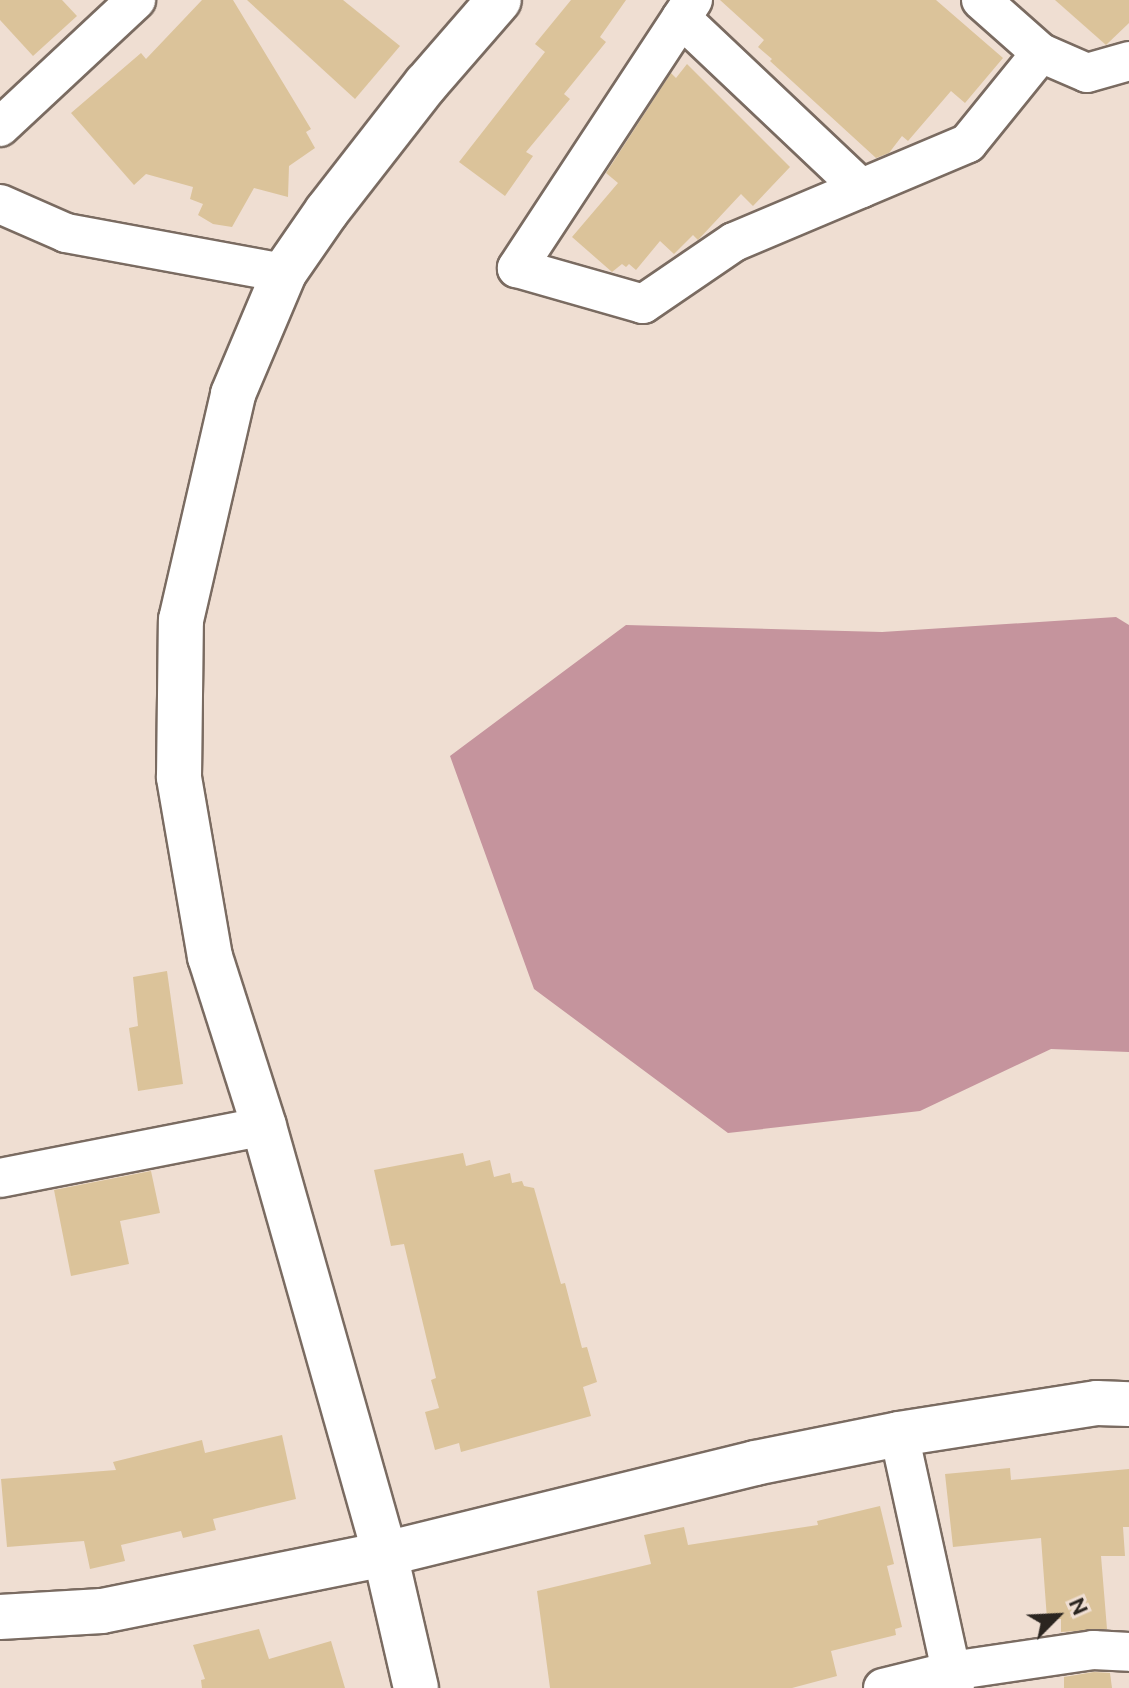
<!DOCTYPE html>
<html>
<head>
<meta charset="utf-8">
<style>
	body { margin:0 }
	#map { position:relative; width:1129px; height:1688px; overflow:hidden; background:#efded2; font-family:Ubuntu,sans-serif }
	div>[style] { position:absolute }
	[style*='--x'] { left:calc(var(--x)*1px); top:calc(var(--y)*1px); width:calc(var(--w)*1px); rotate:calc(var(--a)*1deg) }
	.forest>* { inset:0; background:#c5949d }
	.building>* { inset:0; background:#dbc39a }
	.roads { filter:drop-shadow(2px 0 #7a6b61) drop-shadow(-2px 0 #7a6b61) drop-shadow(0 2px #7a6b61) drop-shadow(0 -2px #7a6b61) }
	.minor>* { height:38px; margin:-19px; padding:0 19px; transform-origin:19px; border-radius:19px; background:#fff }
	.tertiary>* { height:44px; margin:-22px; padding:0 22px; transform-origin:22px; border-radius:22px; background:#fff }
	span { translate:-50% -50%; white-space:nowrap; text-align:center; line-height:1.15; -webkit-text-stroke:6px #efded2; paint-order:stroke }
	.north { position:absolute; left:1017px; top:1576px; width:80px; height:80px; -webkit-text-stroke:6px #efded2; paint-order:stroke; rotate:66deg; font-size:22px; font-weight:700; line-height:32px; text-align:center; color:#2b2520 }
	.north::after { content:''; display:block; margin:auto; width:28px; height:36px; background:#2b2520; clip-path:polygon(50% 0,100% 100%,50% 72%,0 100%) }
</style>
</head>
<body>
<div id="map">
	<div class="forest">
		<i style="clip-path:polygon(1116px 617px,1129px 625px,1129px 1052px,1051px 1049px,920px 1111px,728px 1133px,534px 989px,450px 756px,626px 625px,882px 632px)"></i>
	</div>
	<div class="building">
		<i style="clip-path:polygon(0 0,62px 0,77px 16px,33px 56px,0 20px)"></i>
		<i style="clip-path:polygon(202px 0,233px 0,311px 129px,306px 132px,315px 148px,289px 166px,288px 197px,254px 188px,232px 227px,213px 224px,198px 215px,203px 204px,190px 199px,193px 187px,146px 174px,134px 185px,71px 113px,141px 53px,146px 59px)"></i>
		<i style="clip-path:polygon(247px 0,343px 0,400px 46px,355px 99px)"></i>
		<i style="clip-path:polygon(571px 0,626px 0,600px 37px,606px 42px,564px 94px,570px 99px,526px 152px,533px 156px,505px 196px,459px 162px,545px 52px,535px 44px)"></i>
		<i style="clip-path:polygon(720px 0,936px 0,1003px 58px,965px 103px,951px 91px,908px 141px,902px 136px,889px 153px,876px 158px,770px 61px,772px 59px,758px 47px,764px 40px)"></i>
		<i style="clip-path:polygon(1055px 0,1129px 0,1129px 23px,1106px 45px)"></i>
		<i style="clip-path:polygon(687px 64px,790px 167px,753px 206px,741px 194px,698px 240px,693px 235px,674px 254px,660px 241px,636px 270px,629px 264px,626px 267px,622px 264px,612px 272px,572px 237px,618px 183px,606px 173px,671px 73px,676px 78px)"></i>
		<i style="clip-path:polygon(167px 971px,183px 1084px,138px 1091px,129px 1028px,138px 1026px,133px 977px)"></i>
		<i style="clip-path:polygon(463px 1153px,466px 1166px,490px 1160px,494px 1177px,510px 1173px,512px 1183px,522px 1181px,524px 1186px,534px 1188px,561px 1284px,565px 1283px,582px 1348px,587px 1347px,597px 1382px,583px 1387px,591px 1416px,461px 1452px,459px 1443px,435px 1450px,425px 1412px,439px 1408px,431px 1380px,436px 1378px,430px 1353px,404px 1244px,391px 1246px,374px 1170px)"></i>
		<i style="clip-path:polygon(151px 1171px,160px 1213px,120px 1221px,129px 1264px,71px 1276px,54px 1190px)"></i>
		<i style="clip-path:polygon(282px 1435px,296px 1499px,213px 1519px,216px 1530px,183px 1538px,181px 1531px,121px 1545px,125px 1561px,90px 1569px,84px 1541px,7px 1547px,1px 1479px,116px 1470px,113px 1462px,202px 1440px,205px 1453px)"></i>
		<i style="clip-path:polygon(1010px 1468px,1011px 1480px,1129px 1469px,1129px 1527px,1123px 1527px,1125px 1556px,1101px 1556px,1107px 1629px,1061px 1632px,1061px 1619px,1047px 1619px,1041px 1538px,953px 1547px,945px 1474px)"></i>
		<i style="clip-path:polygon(880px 1506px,894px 1564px,887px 1566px,902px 1627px,895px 1629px,896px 1635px,831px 1651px,837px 1676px,792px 1688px,550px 1688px,537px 1591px,651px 1564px,644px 1535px,684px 1527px,688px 1545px,818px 1525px,817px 1521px)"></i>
		<i style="clip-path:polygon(259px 1629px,269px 1659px,331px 1641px,345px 1688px,202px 1688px,201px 1680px,205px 1679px,193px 1645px)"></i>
		<i style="clip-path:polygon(1094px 1672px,1110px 1673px,1112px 1688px,1064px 1688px,1064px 1677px)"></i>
	</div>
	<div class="roads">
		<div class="minor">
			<i style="--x:693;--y:0;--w:321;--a:123.3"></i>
			<i style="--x:517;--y:268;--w:131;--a:15.9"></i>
			<i style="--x:643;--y:304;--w:110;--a:-34.3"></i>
			<i style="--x:734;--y:242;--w:254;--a:-22.9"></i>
			<i style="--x:968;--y:143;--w:116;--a:-51"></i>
			<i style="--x:1041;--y:53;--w:50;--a:23.5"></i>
			<i style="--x:1087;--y:73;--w:44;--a:-15.9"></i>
			<i style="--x:981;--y:0;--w:80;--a:41.5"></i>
			<i style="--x:681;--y:18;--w:248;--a:43.4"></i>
			<i style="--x:0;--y:127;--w:186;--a:-43"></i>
			<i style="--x:0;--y:204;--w:72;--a:23.7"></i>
			<i style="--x:66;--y:233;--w:222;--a:10.4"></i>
			<i style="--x:0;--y:1178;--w:269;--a:-11.1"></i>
			<i style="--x:899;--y:1434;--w:260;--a:77.6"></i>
			<i style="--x:883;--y:1688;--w:70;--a:-14"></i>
			<i style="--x:951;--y:1671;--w:144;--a:-8.4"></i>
			<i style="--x:1093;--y:1650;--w:36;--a:3"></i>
		</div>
		<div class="tertiary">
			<i style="--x:0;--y:1617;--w:102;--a:-3.4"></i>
			<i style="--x:102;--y:1611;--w:289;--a:-11.4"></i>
			<i style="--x:385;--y:1554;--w:381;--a:-13.8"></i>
			<i style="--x:755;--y:1463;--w:147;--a:-11.4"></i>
			<i style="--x:899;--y:1434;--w:200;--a:-8.9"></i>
			<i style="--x:1097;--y:1403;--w:32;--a:2"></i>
			<i style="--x:416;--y:1688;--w:138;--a:-103"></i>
			<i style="--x:385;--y:1554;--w:445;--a:-105.8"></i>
			<i style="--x:264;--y:1126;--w:177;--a:-107.7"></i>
			<i style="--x:210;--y:957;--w:183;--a:-99.8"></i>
			<i style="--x:179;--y:777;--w:157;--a:-89.3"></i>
			<i style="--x:181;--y:620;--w:232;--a:-77"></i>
			<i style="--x:233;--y:394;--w:131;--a:-67.1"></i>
			<i style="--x:284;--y:273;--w:75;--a:-55.3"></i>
			<i style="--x:327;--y:211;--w:161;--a:-52.1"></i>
			<i style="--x:426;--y:84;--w:111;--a:-49"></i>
		</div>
	</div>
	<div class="north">N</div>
</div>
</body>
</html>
